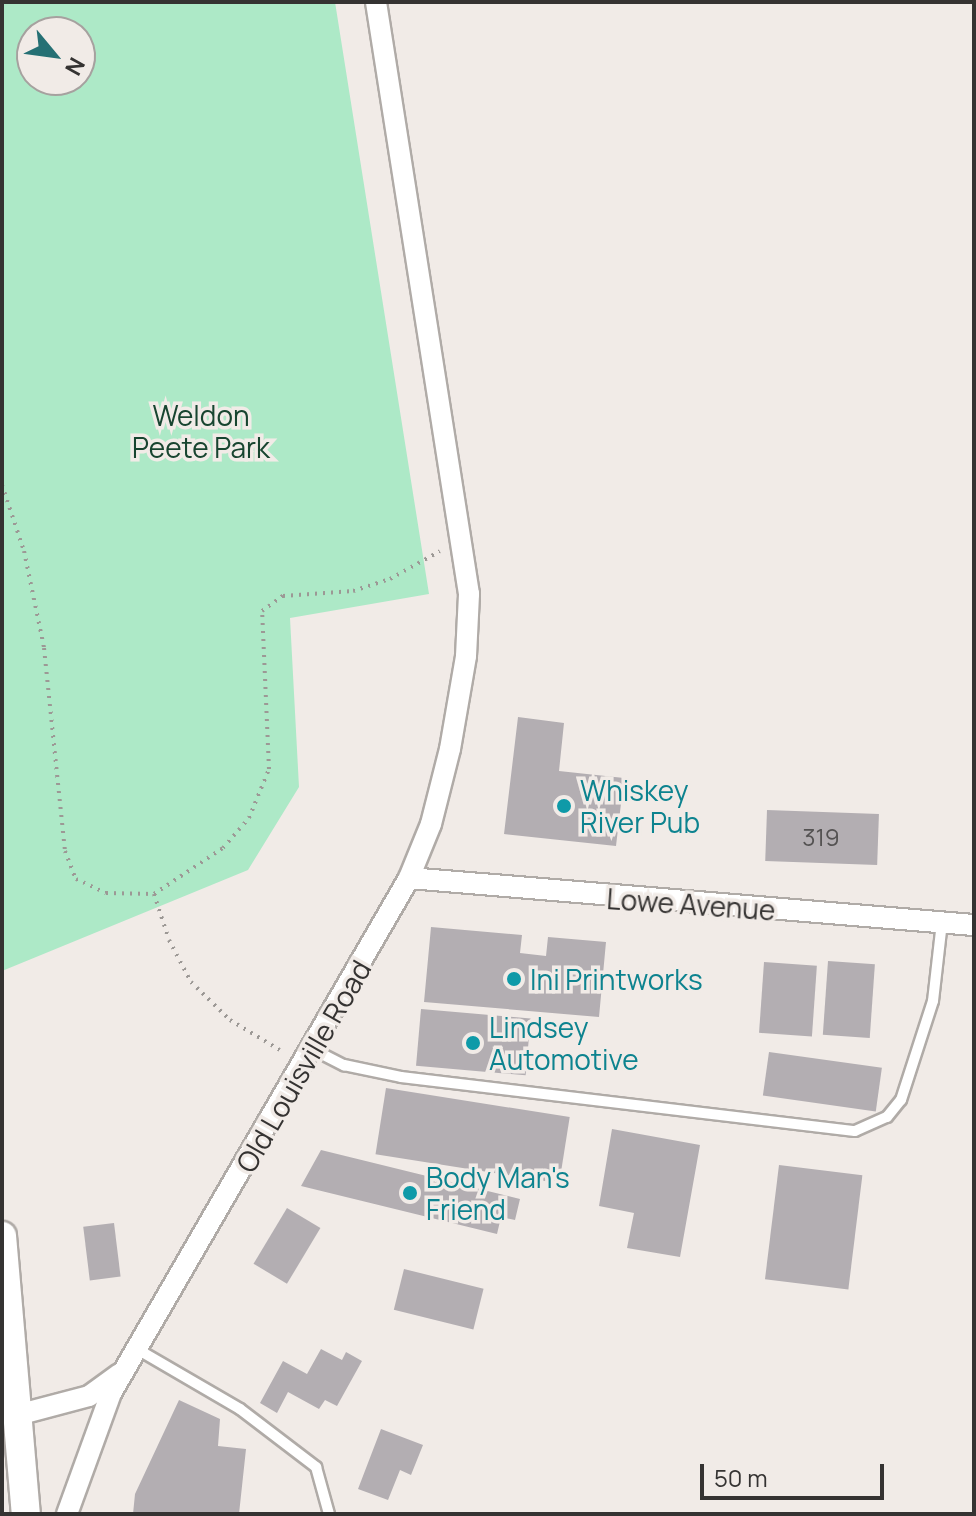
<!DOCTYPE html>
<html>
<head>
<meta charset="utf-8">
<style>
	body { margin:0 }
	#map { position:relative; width:976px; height:1516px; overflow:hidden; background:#f1ebe7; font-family:Manrope,sans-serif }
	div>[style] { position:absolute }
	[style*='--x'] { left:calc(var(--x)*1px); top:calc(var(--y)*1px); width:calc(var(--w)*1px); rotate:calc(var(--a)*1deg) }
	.green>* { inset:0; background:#ade9c7 }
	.building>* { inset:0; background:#b3aeb2; transform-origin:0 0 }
	.path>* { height:4px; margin-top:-2px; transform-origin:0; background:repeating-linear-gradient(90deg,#9c9895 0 2px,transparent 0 8px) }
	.roads { filter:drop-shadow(2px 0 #b0aba7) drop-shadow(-2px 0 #b0aba7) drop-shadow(0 2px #b0aba7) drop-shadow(0 -2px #b0aba7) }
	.lane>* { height:10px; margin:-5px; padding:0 5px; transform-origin:5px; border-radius:5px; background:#fff }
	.street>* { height:20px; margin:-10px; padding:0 10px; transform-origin:10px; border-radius:10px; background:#fff }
	.secondary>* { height:28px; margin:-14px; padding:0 14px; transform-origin:14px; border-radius:14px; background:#fff }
	.dots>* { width:22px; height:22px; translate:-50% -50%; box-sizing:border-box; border:4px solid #f1ebe7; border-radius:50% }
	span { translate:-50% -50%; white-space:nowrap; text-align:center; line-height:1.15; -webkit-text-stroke:7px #f1ebe7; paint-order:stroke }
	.number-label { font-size:24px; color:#545252 }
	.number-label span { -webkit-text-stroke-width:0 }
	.park-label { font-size:28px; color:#184530 }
	.culture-label { font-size:28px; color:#0d838f }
	.left { translate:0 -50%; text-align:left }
	.street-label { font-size:28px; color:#353332 }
	.frame { position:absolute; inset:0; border:4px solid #353332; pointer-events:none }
	.north { position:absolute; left:16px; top:16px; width:80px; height:80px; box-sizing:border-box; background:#f1ebe7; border:2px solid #a6a19f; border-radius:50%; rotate:119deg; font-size:22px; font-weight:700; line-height:32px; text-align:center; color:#353332 }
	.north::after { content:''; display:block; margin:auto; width:28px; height:36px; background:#257074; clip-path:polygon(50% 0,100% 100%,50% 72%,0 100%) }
	.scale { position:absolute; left:700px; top:1464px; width:184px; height:36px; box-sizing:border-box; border:4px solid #353332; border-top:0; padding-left:10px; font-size:24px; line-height:28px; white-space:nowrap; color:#353332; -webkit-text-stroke:6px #f1ebe7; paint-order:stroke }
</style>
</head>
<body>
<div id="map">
	<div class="green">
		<i style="clip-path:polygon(evenodd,2px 2px,335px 2px,429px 594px,290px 618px,299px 787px,248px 870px,2px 971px,2px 2px,32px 32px,80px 32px,80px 80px,32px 80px,32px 32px)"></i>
	</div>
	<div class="building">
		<i style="clip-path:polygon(518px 717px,564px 723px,559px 771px,624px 778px,616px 846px,504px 834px)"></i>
		<i style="left:767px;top:810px;width:112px;height:51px;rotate:2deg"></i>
		<i style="clip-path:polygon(431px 927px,522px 935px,520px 953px,546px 956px,548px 937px,606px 942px,599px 1017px,424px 1002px)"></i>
		<i style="left:828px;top:961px;width:47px;height:74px;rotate:4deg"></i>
		<i style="left:764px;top:962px;width:53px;height:71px;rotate:4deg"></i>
		<i style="left:421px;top:1009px;width:110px;height:57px;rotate:5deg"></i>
		<i style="left:769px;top:1052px;width:114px;height:44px;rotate:8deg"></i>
		<i style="left:386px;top:1088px;width:186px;height:67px;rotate:9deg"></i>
		<i style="clip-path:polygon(612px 1129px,700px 1145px,680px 1257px,627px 1248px,634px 1213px,599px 1206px)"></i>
		<i style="clip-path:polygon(321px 1150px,520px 1199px,515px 1220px,501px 1217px,497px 1234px,301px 1186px)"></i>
		<i style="left:779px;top:1165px;width:84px;height:115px;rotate:7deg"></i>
		<i style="left:287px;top:1208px;width:39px;height:65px;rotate:31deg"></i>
		<i style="left:114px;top:1223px;width:54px;height:31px;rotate:83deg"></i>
		<i style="left:404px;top:1269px;width:82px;height:42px;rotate:14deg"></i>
		<i style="clip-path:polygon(321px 1349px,342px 1360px,346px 1352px,362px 1361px,337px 1406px,325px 1400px,319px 1409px,288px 1392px,277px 1413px,260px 1403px,283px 1361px,307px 1374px)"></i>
		<i style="clip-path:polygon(179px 1400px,220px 1419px,218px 1446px,246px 1449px,239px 1514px,133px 1514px,135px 1494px)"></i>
		<i style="clip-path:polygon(381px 1429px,423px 1445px,411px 1475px,400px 1470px,388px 1500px,358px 1489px)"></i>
	</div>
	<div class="path">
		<i style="--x:2;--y:485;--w:70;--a:71.6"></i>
		<i style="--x:24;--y:551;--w:99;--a:78.3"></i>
		<i style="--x:44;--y:648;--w:204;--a:84.1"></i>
		<i style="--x:65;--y:851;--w:30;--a:69"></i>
		<i style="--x:76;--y:879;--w:33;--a:25"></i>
		<i style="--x:106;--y:893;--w:48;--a:1.2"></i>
		<i style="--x:154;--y:894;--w:83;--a:-33.7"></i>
		<i style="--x:223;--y:848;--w:40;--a:-49"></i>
		<i style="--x:249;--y:818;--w:53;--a:-67.8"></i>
		<i style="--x:269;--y:769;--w:158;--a:-92.5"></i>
		<i style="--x:262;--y:611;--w:26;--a:-36"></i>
		<i style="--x:283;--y:596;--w:70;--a:-4.1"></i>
		<i style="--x:353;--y:591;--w:39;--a:-18"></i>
		<i style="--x:390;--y:579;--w:57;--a:-29.2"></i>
		<i style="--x:154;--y:894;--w:48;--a:71.9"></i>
		<i style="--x:169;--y:940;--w:47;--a:62.4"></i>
		<i style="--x:191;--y:982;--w:54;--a:44.3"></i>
		<i style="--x:230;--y:1020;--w:58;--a:31"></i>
	</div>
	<div class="roads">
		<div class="lane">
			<i style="--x:314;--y:1050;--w:34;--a:27"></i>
			<i style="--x:344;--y:1065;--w:58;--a:11.9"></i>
			<i style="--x:401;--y:1077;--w:457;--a:6.8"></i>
			<i style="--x:855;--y:1131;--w:35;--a:-24"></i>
			<i style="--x:887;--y:1117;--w:22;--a:-51"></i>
			<i style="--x:901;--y:1100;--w:104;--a:-72.1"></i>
			<i style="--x:933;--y:1001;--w:80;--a:-83.5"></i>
			<i style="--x:137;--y:1349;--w:119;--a:30.2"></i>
			<i style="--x:240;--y:1409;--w:96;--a:37.3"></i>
			<i style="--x:316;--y:1467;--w:49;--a:74.5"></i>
		</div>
		<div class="street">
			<i style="--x:409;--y:878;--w:567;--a:4.76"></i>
			<i style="--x:21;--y:1414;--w:70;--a:-14.8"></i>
			<i style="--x:89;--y:1396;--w:37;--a:-36"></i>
			<i style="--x:67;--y:1514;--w:129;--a:-70"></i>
			<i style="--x:111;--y:1393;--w:595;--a:-59.94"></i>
			<i style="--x:409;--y:878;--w:58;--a:-67.8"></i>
			<i style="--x:431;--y:824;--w:77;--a:-75.8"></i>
			<i style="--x:450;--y:749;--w:94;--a:-80.2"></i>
			<i style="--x:466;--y:656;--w:62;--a:-87.2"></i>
			<i style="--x:469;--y:594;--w:599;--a:-98.93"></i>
		</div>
		<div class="secondary">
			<i style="--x:2;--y:1236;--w:279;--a:85.1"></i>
		</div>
	</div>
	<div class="dots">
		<i style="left:564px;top:806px;background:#0f9aa8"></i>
		<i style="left:514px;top:979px;background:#0f9aa8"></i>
		<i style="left:473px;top:1043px;background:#0f9aa8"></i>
		<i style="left:410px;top:1193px;background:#0f9aa8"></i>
	</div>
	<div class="number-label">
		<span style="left:821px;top:837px">319</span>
	</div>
	<div class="park-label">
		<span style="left:201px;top:431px">Weldon<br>Peete Park</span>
	</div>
	<div class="culture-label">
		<span class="left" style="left:580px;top:806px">Whiskey<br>River Pub</span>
		<span class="left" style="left:530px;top:979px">Ini Printworks</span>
		<span class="left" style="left:489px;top:1043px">Lindsey<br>Automotive</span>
		<span class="left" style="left:426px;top:1193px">Body Man's<br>Friend</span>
	</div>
	<div class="street-label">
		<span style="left:691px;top:904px;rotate:4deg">Lowe Avenue</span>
		<span style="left:303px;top:1066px;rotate:-60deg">Old Louisville Road</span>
	</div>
	<div class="frame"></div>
	<div class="north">N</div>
	<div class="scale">50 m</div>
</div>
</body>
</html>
